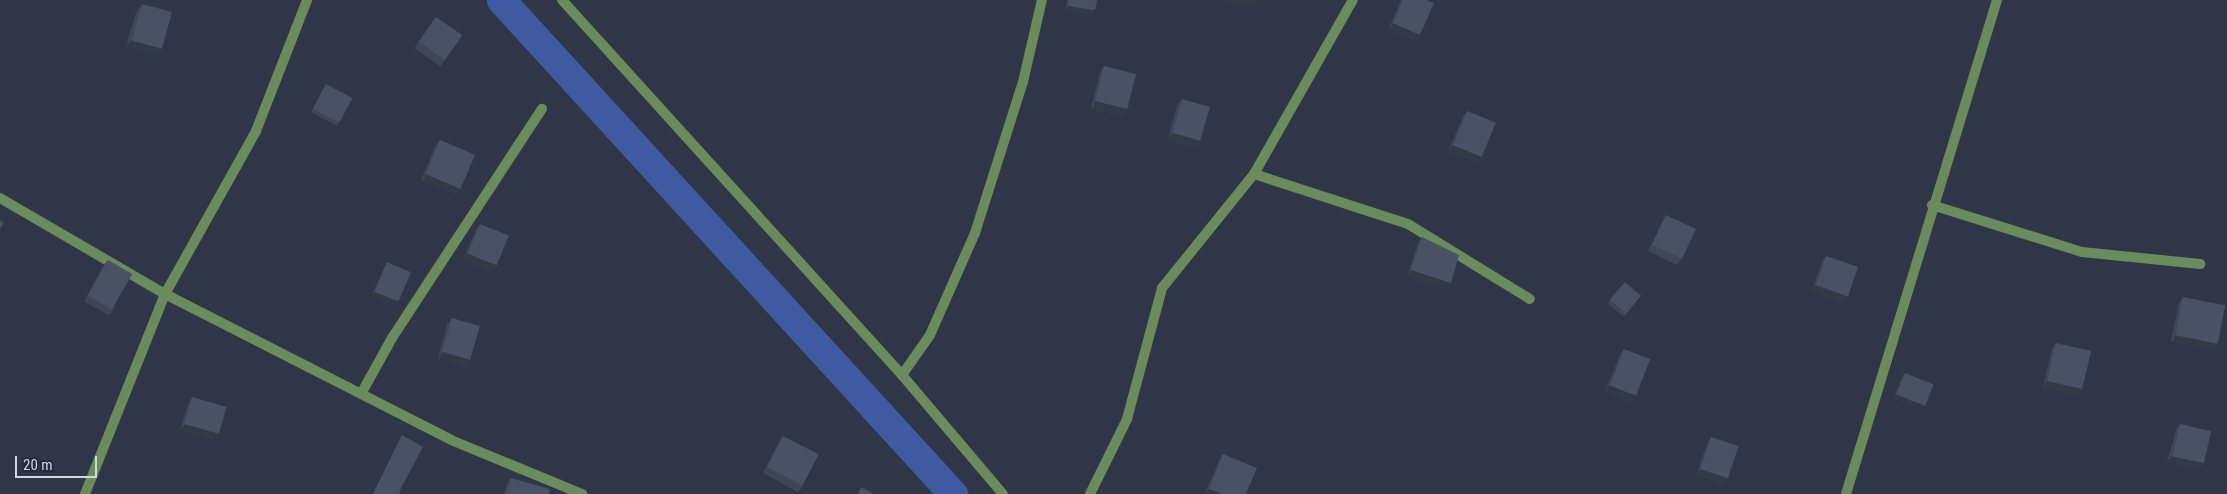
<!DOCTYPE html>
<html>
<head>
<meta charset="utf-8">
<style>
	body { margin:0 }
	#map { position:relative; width:2227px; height:494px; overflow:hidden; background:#2f3648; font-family:"Roboto Condensed",sans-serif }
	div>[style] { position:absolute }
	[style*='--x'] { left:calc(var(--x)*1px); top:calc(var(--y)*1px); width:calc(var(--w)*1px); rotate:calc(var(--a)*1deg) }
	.canal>* { height:29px; margin:-14.5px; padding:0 14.5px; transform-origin:14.5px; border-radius:14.5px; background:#3f5aa0 }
	.service>* { height:10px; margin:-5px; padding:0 5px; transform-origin:5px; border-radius:5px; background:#6a8b5b }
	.minor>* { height:10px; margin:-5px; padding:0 5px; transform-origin:5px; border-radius:5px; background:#6a8b5b }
	.wall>* { inset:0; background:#3f4656; transform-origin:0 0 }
	.shaded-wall>* { inset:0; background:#333946; transform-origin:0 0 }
	.building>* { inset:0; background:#495164; transform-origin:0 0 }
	span { translate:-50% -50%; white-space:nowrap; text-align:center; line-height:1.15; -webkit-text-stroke:4px #252c3d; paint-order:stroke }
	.scale { position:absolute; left:15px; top:456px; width:82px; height:22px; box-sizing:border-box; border:2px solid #d1d6e1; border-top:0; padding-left:6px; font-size:15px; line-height:18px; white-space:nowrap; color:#d1d6e1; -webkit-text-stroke:4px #252c3d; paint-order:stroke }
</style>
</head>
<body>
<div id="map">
	<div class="canal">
		<i style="--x:501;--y:0;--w:670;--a:47.54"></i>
	</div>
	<div class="service">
		<i style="--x:902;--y:375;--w:49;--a:-55"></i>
		<i style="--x:930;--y:335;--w:111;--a:-66.2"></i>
		<i style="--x:975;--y:233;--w:158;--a:-72.4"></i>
		<i style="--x:1023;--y:82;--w:84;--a:-77"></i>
	</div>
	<div class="minor">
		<i style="--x:562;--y:0;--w:506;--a:47.8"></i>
		<i style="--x:902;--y:375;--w:156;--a:49.7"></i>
		<i style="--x:1254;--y:174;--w:162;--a:18"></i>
		<i style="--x:1408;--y:224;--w:143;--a:31.6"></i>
		<i style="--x:0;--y:198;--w:191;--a:30.2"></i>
		<i style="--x:165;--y:294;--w:321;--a:27"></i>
		<i style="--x:451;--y:440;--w:142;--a:22.4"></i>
		<i style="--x:1932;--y:205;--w:157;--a:17.4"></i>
		<i style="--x:2082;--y:252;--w:119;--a:5.8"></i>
		<i style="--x:361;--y:394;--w:64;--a:-61"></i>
		<i style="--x:392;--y:338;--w:274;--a:-56.8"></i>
		<i style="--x:85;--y:494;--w:215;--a:-68.2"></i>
		<i style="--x:165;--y:294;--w:187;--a:-60.8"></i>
		<i style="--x:256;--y:131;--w:141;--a:-68.7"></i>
		<i style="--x:1090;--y:494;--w:84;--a:-63.7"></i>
		<i style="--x:1127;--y:419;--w:136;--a:-75"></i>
		<i style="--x:1162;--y:288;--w:146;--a:-51.1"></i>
		<i style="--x:1254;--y:174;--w:200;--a:-60.4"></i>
		<i style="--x:1846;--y:494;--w:517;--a:-73"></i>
	</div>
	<div class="wall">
		<i style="clip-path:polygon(1067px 0,1097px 0,1093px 13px,1066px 10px)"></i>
		<i style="clip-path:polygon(1401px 0,1427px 0,1416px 41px,1389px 29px)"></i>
		<i style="clip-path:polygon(142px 4px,158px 55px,126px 46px,137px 10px)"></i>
		<i style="left:436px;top:17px;width:32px;height:38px;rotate:35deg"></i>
		<i style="clip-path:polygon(1104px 66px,1123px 116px,1091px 108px,1100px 72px)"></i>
		<i style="clip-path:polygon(326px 84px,339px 122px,337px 126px,311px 112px)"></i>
		<i style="clip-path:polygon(1182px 99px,1197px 147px,1168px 139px,1177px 105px)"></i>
		<i style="clip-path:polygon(1467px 111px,1477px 163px,1448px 151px,1463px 117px)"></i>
		<i style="clip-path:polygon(440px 140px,456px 194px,421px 180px,435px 147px)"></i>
		<i style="clip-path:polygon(1666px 215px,1682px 259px,1677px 265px,1648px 251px,1662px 222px)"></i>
		<i style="clip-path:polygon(480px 224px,492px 272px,463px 260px,476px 230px)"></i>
		<i style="clip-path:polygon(1422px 237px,1451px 283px,1446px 289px,1407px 277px,1418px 243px)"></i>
		<i style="clip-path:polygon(1826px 256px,1848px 296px,1844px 303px,1812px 291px,1822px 262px)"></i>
		<i style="clip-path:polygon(108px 260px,114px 309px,109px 315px,84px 302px,103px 266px)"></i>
		<i style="clip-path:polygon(387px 262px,396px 306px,372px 295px,385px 266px)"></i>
		<i style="clip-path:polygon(1641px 296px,1624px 317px,1608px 304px,1610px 300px)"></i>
		<i style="clip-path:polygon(2183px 297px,2217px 344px,2213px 350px,2171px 341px,2179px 303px)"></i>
		<i style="clip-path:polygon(452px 318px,467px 366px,438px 358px,447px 325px)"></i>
		<i style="clip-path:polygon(2056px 343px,2077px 395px,2043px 387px,2052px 349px)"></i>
		<i style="clip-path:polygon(1624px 349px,1630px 402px,1605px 391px,1620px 355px)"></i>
		<i style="clip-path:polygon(1905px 373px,1925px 406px,1923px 409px,1894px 398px,1902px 377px)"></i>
		<i style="clip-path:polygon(192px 397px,215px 440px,180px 430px,188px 404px)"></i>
		<i style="clip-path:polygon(2180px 424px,2204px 463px,2199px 470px,2167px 462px,2176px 430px)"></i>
		<i style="clip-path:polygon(402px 435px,401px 488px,399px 494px,373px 494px)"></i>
		<i style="clip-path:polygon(783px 436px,803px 486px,798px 492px,763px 473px,779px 442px)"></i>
		<i style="clip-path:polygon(1711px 437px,1724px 484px,1696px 475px,1707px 444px)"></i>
		<i style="clip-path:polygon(1223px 454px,1246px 494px,1205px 494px,1219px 460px)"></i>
		<i style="clip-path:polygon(511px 478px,549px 494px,504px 494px,507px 484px)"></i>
	</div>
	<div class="shaded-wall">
		<i style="clip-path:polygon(1223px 0,1253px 0,1258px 1px,1254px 7px,1222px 1px)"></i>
		<i style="clip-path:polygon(1068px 6px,1095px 10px,1093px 13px,1066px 10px)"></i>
		<i style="left:1393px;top:23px;width:30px;height:7px;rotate:24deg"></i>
		<i style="clip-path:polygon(131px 40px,162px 49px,158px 55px,126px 46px)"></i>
		<i style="left:1095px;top:101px;width:33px;height:8px;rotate:14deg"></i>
		<i style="clip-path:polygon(1172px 133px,1201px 140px,1197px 147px,1168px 139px)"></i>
		<i style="clip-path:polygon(1453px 145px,1481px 157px,1477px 163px,1448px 151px)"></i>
		<i style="left:426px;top:174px;width:38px;height:8px;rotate:22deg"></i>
		<i style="clip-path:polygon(467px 253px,496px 266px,492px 272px,463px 260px)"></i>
		<i style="clip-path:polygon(1411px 270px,1451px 283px,1446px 289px,1407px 277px)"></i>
		<i style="clip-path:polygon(1816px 285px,1848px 296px,1844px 303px,1812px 291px)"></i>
		<i style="clip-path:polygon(375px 292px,398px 302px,396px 306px,372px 295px)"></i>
		<i style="left:2175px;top:335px;width:43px;height:7px;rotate:12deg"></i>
		<i style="clip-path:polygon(443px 352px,471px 359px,467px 366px,438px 358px)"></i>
		<i style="clip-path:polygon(2047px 381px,2082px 389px,2077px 395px,2043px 387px)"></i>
		<i style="clip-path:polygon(1609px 385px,1635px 396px,1630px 402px,1605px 391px)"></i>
		<i style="clip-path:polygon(1896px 394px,1925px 406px,1923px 409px,1894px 398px)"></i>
		<i style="clip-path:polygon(185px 424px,220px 434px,215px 440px,180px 430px)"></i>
		<i style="clip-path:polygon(2172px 456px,2204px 463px,2199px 470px,2167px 462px)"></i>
		<i style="clip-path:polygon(1701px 469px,1729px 477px,1724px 484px,1696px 475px)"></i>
		<i style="clip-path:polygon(1209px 489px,1222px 494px,1205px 494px)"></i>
	</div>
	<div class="building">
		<i style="clip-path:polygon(1069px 0,1097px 0,1095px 10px,1068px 6px)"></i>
		<i style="clip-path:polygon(1403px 0,1427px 0,1434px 3px,1420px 35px,1393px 23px)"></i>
		<i style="left:142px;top:4px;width:31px;height:38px;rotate:15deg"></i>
		<i style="left:436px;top:17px;width:32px;height:30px;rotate:35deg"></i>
		<i style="left:1104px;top:66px;width:33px;height:36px;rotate:14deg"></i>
		<i style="left:326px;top:84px;width:30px;height:28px;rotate:28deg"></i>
		<i style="left:1182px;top:99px;width:29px;height:35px;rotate:16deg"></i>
		<i style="left:1467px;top:111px;width:31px;height:37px;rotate:22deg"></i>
		<i style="left:440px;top:140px;width:38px;height:37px;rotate:23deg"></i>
		<i style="left:1666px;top:215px;width:33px;height:33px;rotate:25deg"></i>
		<i style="clip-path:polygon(0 220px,4px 223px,0 229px)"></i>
		<i style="left:480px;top:224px;width:31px;height:32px;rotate:22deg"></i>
		<i style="clip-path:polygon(1422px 237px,1459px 255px,1451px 283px,1411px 270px)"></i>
		<i style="left:1826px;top:256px;width:34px;height:31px;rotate:19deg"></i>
		<i style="left:108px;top:260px;width:28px;height:41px;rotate:30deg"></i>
		<i style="left:387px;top:262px;width:26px;height:32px;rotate:23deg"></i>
		<i style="left:1625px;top:282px;width:21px;height:23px;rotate:41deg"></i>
		<i style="left:2183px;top:297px;width:43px;height:39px;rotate:11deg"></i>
		<i style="left:452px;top:318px;width:29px;height:35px;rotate:16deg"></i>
		<i style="left:2056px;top:343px;width:36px;height:39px;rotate:13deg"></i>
		<i style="left:1624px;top:349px;width:28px;height:39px;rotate:21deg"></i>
		<i style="left:1905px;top:373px;width:31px;height:23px;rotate:22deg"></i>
		<i style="left:192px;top:397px;width:36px;height:28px;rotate:16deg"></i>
		<i style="left:2180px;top:424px;width:32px;height:33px;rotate:13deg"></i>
		<i style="clip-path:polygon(402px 435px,423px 447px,401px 488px,399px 494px,373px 494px)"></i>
		<i style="left:783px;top:436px;width:40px;height:35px;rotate:27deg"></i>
		<i style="left:1711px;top:437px;width:29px;height:34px;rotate:18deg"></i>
		<i style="clip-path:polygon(1223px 454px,1257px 468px,1246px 494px,1222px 494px,1209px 489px)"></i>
		<i style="clip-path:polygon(511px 478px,550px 489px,549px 494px,506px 494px)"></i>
		<i style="clip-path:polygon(861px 487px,874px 494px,858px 494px)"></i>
	</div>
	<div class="scale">20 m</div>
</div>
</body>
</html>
